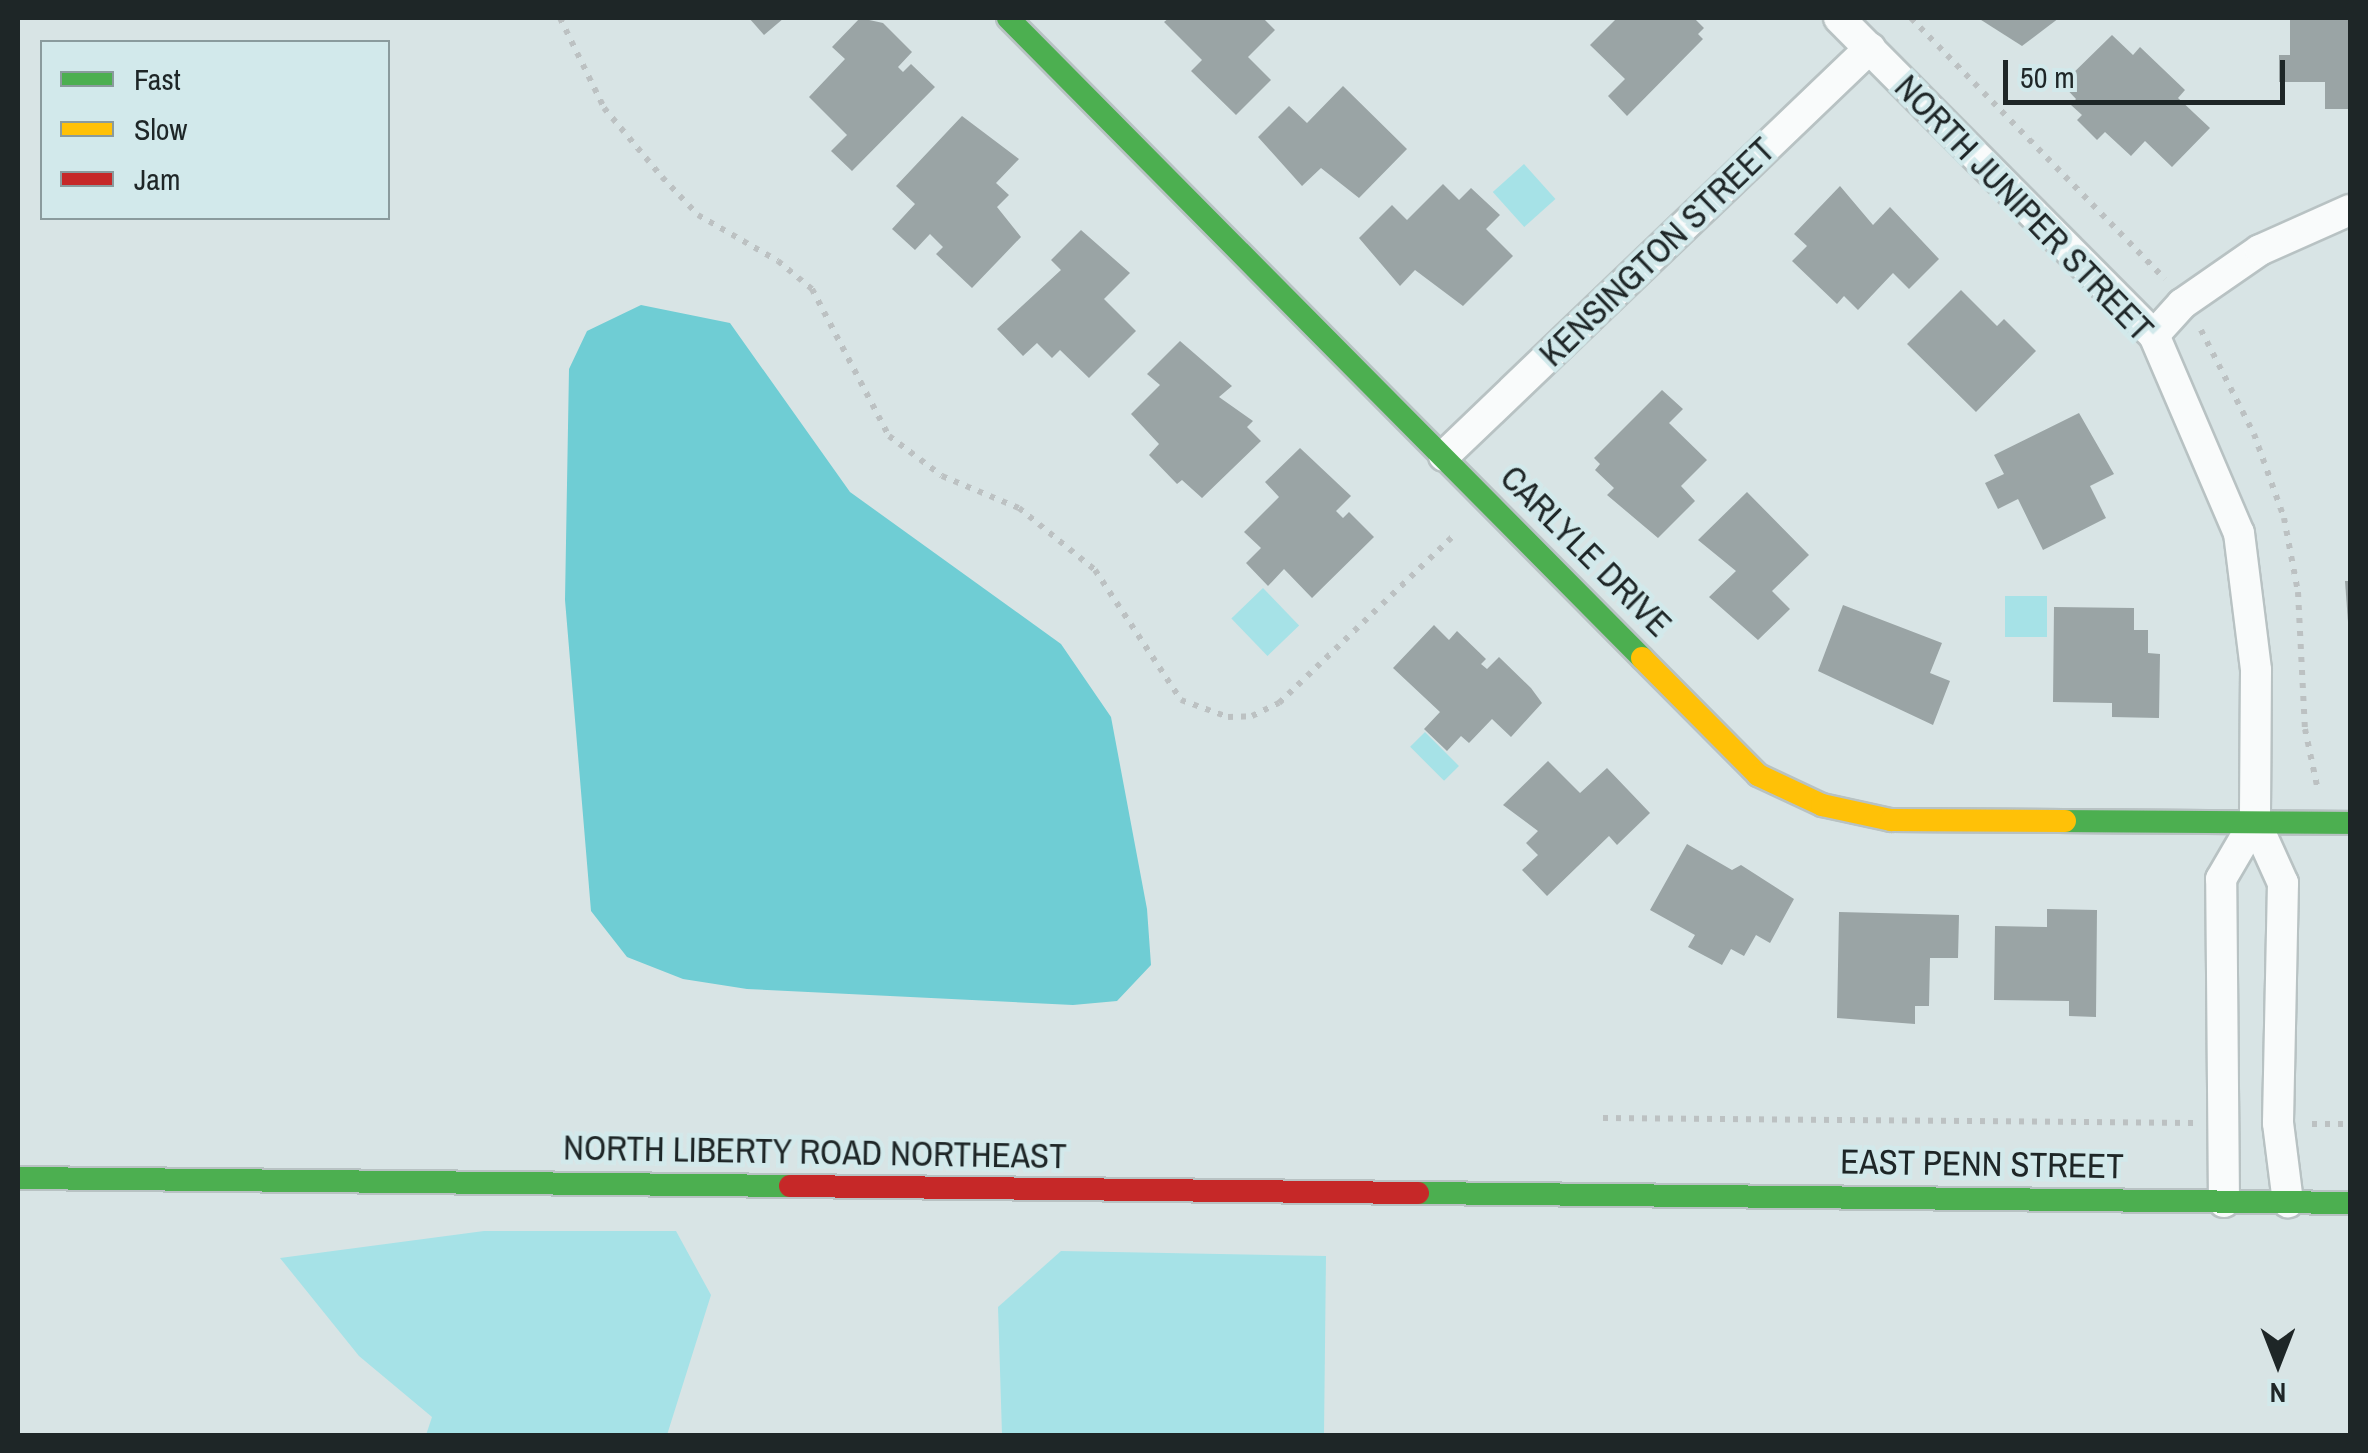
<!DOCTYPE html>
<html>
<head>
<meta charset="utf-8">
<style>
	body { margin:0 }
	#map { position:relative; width:2368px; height:1453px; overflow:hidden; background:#d8e4e5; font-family:"Archivo Narrow",sans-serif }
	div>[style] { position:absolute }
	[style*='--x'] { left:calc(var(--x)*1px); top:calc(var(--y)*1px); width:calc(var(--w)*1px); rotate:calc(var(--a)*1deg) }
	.green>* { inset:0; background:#a6e2e7; transform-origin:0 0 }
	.water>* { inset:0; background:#6fcdd4 }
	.building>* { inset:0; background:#9aa4a5 }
	.path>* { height:6px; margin-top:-3px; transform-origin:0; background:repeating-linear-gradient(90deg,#bcc1c2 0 5px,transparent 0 13px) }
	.roads { filter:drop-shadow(2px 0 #b8c2c3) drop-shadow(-2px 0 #b8c2c3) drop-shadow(0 2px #b8c2c3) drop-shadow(0 -2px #b8c2c3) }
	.street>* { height:30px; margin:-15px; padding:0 15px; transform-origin:15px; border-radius:15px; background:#f9fbfb }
	.fast>* { height:22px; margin:-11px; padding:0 11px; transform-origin:11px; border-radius:11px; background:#4caf50 }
	.slow>* { height:22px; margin:-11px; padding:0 11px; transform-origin:11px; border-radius:11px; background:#ffc107 }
	.jam>* { height:22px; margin:-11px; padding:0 11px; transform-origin:11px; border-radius:11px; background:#c62828 }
	span { translate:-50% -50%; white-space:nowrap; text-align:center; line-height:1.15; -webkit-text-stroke:9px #d2e9eb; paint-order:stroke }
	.street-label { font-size:35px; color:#1e2627 }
	.frame { position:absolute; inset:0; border:20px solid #1e2627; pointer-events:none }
	.legend { position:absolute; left:40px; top:40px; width:350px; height:180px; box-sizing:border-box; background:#d2e9eb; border:2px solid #8a9b9d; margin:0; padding:12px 18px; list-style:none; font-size:30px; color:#1e2627 }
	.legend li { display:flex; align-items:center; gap:20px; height:50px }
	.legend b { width:50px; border:2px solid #8a9b9d }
	.north { position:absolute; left:2228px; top:1313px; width:100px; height:100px; -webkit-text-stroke:8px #d2e9eb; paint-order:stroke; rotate:180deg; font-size:28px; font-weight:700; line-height:40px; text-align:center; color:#1e2627 }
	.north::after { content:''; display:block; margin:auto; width:35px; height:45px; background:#1e2627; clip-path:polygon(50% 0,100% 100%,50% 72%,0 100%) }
	.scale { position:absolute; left:2003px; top:60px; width:282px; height:45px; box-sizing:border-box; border:5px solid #1e2627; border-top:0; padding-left:12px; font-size:30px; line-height:35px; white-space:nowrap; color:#1e2627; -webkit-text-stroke:8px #d2e9eb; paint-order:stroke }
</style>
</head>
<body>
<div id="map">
	<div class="green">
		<i style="left:1524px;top:164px;width:47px;height:42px;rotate:48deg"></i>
		<i style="left:1263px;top:588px;width:52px;height:44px;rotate:46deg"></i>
		<i style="left:2005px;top:596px;width:42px;height:41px"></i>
		<i style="left:1425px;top:732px;width:48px;height:21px;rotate:45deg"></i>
		<i style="clip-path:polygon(484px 1231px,676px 1231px,711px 1295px,667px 1435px,426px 1435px,432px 1417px,359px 1356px,280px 1258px)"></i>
		<i style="clip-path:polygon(1061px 1251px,1326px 1256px,1324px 1435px,1002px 1435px,998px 1307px)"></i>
	</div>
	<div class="water">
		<i style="clip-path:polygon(641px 305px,730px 323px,850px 492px,1061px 644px,1111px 717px,1147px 909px,1151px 965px,1117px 1001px,1073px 1005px,747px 989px,683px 979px,627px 957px,591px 911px,565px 600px,569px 369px,587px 331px)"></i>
	</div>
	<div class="building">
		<i style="clip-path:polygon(749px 18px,784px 18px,764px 35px)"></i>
		<i style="clip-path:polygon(860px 18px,883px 23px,912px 52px,898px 67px,903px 72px,911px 64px,935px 87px,852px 171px,831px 151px,847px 135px,809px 97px,845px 59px,832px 47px)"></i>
		<i style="clip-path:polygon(1169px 18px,1263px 18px,1275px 30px,1248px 57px,1271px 80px,1236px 115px,1191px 71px,1202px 60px,1164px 22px)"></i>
		<i style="clip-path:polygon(1617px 18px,1694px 18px,1704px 28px,1698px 34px,1703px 39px,1627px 116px,1608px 96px,1625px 79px,1590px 45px)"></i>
		<i style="clip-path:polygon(1978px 18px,2059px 18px,2022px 46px)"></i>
		<i style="clip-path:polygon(2290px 18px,2350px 18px,2350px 109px,2325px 109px,2325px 82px,2279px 82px,2279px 55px,2290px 55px)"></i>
		<i style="clip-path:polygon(2112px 35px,2133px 55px,2140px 47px,2185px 90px,2178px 98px,2210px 128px,2172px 167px,2145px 141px,2131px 156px,2105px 132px,2097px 140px,2077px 120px,2082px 115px,2071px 105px,2076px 99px,2062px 84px)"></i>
		<i style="clip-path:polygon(1343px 86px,1407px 149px,1359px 198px,1321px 168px,1302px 186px,1258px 137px,1289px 106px,1307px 123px)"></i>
		<i style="clip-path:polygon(962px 116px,1019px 159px,996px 183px,1009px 195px,997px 207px,1021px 237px,972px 288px,936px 254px,943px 247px,930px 234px,915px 250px,892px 229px,915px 204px,896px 186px)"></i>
		<i style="clip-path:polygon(1443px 184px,1459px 200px,1471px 188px,1500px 215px,1486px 229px,1513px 256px,1463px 306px,1415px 270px,1400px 286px,1359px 238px,1392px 205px,1407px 220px)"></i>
		<i style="clip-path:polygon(1840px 186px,1873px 225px,1890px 207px,1939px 259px,1909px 289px,1893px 273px,1858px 310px,1844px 296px,1837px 304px,1792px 261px,1807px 246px,1794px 234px)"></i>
		<i style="clip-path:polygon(1081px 230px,1130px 273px,1104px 299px,1136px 331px,1089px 378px,1060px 350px,1052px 358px,1037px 343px,1023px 356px,997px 329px,1061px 270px,1051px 260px)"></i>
		<i style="clip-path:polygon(1961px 290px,1997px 326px,2004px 319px,2036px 351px,1976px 412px,1907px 344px)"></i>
		<i style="clip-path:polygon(1180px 341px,1232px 386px,1219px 397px,1253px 421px,1247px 427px,1261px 441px,1202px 498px,1182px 480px,1177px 484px,1149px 455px,1159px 444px,1131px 414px,1160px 385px,1147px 374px)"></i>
		<i style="clip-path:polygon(1662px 390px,1683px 409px,1669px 423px,1707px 460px,1681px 486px,1695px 501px,1658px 538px,1607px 495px,1614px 488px,1595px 470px,1600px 464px,1594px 458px)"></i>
		<i style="clip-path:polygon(2079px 413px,2114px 474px,2090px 486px,2106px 518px,2043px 550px,2018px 499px,1998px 509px,1985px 483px,2004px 474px,1994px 455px)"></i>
		<i style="clip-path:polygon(1300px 448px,1351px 496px,1336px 511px,1343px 518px,1349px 512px,1374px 537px,1312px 598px,1284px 569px,1268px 586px,1246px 563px,1261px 548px,1244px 532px,1279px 497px,1265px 482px)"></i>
		<i style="clip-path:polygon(1747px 492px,1809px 555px,1772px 591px,1790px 609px,1758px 640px,1709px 597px,1736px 571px,1698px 540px)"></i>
		<i style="clip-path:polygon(2345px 581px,2350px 581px,2350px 622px,2348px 622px)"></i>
		<i style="clip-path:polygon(1843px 605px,1942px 643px,1930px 673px,1950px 681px,1933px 725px,1818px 671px)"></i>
		<i style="clip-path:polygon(2054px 607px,2134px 608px,2134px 630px,2148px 630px,2148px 653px,2160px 654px,2159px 718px,2112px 717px,2112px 703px,2053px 702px)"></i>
		<i style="clip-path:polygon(1434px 625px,1449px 640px,1457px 631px,1486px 659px,1481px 664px,1487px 669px,1499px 657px,1531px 688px,1542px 703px,1511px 737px,1492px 719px,1469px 743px,1461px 736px,1447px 751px,1424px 729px,1440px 712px,1393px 668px)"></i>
		<i style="clip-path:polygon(1548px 761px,1580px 793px,1607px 768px,1650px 813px,1617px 845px,1609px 836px,1547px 896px,1522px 870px,1538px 855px,1526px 843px,1538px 831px,1503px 805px)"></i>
		<i style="clip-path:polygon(1687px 844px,1732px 870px,1741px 865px,1794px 899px,1770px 943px,1756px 935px,1744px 956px,1731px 949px,1722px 965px,1688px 947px,1695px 935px,1650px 910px)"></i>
		<i style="clip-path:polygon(2047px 909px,2097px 910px,2096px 1017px,2069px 1016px,2069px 1001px,1994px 1000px,1995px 926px,2047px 927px)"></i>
		<i style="clip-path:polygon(1839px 912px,1959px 915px,1958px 958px,1930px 958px,1929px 1006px,1915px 1006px,1915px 1024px,1837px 1018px)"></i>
	</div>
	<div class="path">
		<i style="--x:560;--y:18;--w:100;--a:63.9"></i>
		<i style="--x:604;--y:108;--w:90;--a:50"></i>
		<i style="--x:662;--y:177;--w:52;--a:46.5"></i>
		<i style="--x:698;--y:215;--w:92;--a:29.9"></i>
		<i style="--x:778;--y:261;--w:44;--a:39.5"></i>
		<i style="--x:812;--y:289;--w:166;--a:62.4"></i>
		<i style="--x:889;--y:436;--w:66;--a:37"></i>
		<i style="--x:942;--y:476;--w:83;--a:22.6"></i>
		<i style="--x:1019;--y:508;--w:98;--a:39.2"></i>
		<i style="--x:1095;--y:570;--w:156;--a:56.5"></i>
		<i style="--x:1181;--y:700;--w:50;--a:19.9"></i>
		<i style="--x:1228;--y:717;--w:24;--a:-2"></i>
		<i style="--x:1252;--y:716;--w:30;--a:-26"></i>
		<i style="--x:1279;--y:703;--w:243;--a:-43.8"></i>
		<i style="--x:1911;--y:18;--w:364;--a:45.8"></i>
		<i style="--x:2201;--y:330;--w:117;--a:63"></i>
		<i style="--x:2254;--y:434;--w:89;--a:70.3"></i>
		<i style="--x:2284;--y:518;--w:75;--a:79.3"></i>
		<i style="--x:2298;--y:592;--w:137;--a:87.1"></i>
		<i style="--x:2305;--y:729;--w:58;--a:78.1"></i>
		<i style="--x:1603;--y:1118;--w:591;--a:0.48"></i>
		<i style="--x:2312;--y:1124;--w:38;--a:0"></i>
	</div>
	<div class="roads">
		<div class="street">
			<i style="--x:1839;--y:18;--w:447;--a:45.2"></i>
			<i style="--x:2154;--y:335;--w:215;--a:66.8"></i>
			<i style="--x:2239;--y:533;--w:138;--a:82.9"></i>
			<i style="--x:2256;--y:670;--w:151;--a:90.4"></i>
			<i style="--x:2255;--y:821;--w:68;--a:65.7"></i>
			<i style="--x:2283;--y:883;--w:240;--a:91.2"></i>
			<i style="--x:2278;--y:1123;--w:80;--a:82.8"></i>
			<i style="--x:2154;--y:335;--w:42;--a:-47.9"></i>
			<i style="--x:2182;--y:304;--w:95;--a:-34.7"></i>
			<i style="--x:2260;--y:250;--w:98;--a:-24"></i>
			<i style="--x:1444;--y:456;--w:590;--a:-43.76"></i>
			<i style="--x:2224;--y:1202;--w:323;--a:-90.5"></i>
			<i style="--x:2221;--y:879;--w:67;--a:-59.6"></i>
		</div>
		<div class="fast">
			<i style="--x:1008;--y:18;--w:901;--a:45.27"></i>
			<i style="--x:2065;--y:821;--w:285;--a:0.4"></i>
			<i style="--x:18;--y:1178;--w:772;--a:0.59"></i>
			<i style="--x:1418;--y:1193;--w:932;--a:0.61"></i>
		</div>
		<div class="slow">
			<i style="--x:1642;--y:658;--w:165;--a:45.2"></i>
			<i style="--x:1758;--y:775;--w:71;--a:25.1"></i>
			<i style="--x:1822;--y:805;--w:71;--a:12.3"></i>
			<i style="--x:1891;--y:820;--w:174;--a:0.3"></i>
		</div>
		<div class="jam">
			<i style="--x:790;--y:1186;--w:628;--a:0.64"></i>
		</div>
	</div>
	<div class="street-label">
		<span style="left:2024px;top:208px;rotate:46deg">NORTH JUNIPER STREET</span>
		<span style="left:1657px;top:252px;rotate:-44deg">KENSINGTON STREET</span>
		<span style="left:1586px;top:551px;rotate:45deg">CARLYLE DRIVE</span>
		<span style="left:815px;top:1152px;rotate:1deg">NORTH LIBERTY ROAD NORTHEAST</span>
		<span style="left:1982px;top:1164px;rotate:1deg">EAST PENN STREET</span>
	</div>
	<div class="frame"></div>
	<ul class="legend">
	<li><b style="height:12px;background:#4caf50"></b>Fast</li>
	<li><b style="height:12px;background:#ffc107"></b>Slow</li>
	<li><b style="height:12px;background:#c62828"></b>Jam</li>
	</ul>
	<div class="north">N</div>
	<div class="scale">50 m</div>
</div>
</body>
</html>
